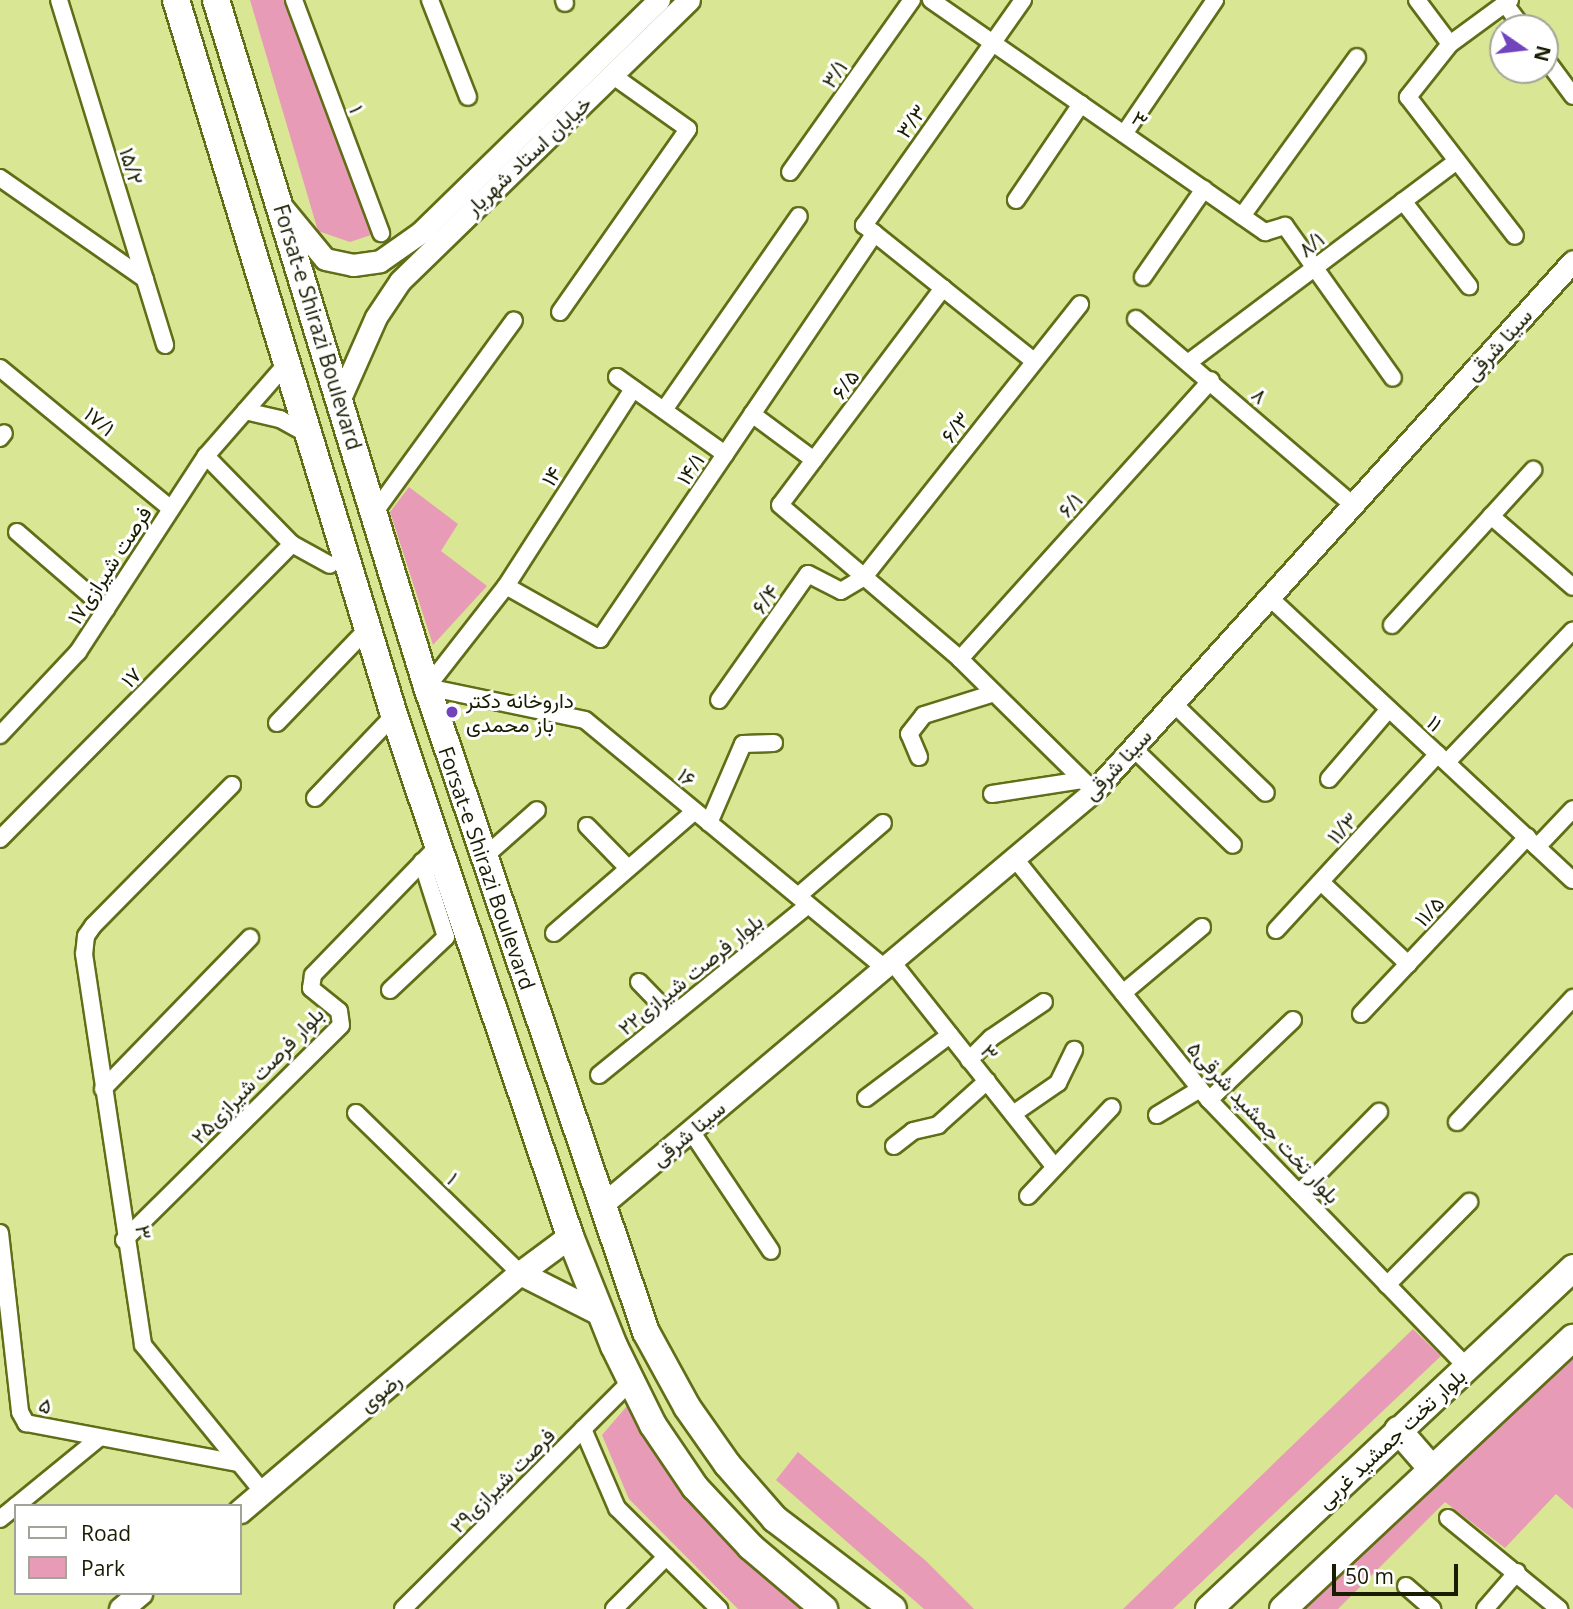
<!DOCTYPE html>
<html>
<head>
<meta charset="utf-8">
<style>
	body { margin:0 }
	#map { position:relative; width:1573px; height:1609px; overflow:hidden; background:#d9e794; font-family:"Open Sans",Vazirmatn,sans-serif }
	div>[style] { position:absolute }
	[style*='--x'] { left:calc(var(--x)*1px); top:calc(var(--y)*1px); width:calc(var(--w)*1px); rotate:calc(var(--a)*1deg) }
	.green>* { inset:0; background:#e89bb6 }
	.roads { filter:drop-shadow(2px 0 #626d17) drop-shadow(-2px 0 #626d17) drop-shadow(0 2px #626d17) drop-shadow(0 -2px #626d17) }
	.minor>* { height:16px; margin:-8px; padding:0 8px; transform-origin:8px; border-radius:8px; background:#fff }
	.tertiary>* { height:21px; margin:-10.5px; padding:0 10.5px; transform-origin:10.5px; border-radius:10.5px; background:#fff }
	.secondary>* { height:23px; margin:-11.5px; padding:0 11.5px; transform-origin:11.5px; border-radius:11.5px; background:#fff }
	.primary>* { height:26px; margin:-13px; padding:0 13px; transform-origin:13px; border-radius:13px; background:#fff }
	.dots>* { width:19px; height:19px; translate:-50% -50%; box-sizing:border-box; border:4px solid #fff; border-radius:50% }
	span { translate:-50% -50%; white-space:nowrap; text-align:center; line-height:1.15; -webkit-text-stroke:6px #fff; paint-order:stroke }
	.street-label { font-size:21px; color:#181c00 }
	.poi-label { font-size:21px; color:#181c00 }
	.left { translate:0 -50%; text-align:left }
	.legend { position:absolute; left:14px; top:1504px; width:228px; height:91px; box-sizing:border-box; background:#fff; border:2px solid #a3a499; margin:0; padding:9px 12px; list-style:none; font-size:21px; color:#181c00 }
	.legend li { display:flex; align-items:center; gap:14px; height:35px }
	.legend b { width:35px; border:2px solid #a3a499 }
	.north { position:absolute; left:1489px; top:14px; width:70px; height:70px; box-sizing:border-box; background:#fff; border:2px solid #a3a499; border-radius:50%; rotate:104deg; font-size:19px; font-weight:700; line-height:28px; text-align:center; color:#181c00 }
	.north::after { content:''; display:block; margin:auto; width:24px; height:32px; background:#7144bc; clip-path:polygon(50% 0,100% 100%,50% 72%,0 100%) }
	.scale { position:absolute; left:1332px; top:1564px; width:126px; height:32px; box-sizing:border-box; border:4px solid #181c00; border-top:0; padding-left:9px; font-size:21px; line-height:24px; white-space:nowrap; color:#181c00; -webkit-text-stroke:5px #fff; paint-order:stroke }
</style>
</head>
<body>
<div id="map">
	<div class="green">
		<i style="clip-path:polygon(250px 0,285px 0,371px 235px,350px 242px,318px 231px)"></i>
		<i style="clip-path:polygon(409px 487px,458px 524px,441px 551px,487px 586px,433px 645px,390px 512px)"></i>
		<i style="clip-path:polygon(1413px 1329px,1441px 1356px,1173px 1609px,1123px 1609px)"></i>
		<i style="clip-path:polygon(1573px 1357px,1573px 1509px,1556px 1494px,1505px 1548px,1445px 1502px,1338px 1609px,1298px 1609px)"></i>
		<i style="clip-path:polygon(627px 1406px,642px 1432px,743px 1557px,803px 1609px,738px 1609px,629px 1499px,602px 1435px)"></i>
		<i style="clip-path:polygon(798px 1452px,926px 1561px,974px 1609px,924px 1609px,776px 1480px)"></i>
	</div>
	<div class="roads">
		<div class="minor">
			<i style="--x:59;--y:0;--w:361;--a:72.9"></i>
			<i style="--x:294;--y:0;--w:249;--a:69.5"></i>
			<i style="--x:430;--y:0;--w:104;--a:68.6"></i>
			<i style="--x:564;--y:0;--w:3;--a:72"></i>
			<i style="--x:931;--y:0;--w:407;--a:34.8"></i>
			<i style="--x:1265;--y:232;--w:21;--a:-17"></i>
			<i style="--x:1285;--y:226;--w:186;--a:54.6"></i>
			<i style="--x:1023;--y:0;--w:276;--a:125.2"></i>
			<i style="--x:864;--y:225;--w:218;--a:38.7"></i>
			<i style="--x:1417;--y:0;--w:55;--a:53.1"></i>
			<i style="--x:1510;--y:0;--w:74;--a:143.7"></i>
			<i style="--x:1450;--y:44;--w:68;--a:128.4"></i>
			<i style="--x:1408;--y:97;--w:175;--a:52.4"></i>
			<i style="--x:1505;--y:4;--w:30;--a:53"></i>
			<i style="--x:1545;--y:58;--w:47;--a:53.6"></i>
			<i style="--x:1124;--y:134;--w:162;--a:-55.8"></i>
			<i style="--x:790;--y:172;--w:211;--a:-54.7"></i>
			<i style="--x:0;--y:178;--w:177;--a:34.9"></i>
			<i style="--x:1016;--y:200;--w:116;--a:-55.9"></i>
			<i style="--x:1403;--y:201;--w:108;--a:52.2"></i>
			<i style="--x:1242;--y:216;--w:196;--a:-54.1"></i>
			<i style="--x:1143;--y:277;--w:107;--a:-55.3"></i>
			<i style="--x:943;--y:288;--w:271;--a:126.9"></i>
			<i style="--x:780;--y:505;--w:237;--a:40.5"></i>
			<i style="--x:960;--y:659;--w:188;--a:44.6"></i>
			<i style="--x:560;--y:312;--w:223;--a:-55"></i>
			<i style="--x:688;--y:129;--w:93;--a:-144.6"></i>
			<i style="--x:1136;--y:319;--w:286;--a:40.6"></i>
			<i style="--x:1189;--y:362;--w:335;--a:-36.9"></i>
			<i style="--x:0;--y:368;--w:220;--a:39.5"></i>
			<i style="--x:617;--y:377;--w:133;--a:35.5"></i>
			<i style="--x:633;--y:389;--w:234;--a:122.8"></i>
			<i style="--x:506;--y:586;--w:128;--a:128"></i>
			<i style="--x:427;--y:687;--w:161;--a:11.8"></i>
			<i style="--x:585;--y:720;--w:391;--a:39.6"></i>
			<i style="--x:664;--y:410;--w:236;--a:-55.2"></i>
			<i style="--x:245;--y:411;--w:36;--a:13"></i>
			<i style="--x:280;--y:419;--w:35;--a:29"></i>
			<i style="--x:752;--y:414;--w:77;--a:36.6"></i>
			<i style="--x:0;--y:438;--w:6;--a:-51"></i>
			<i style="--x:206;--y:456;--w:123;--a:45.7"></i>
			<i style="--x:292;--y:544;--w:43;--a:28.9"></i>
			<i style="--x:374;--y:513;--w:238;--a:-54"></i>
			<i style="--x:1491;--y:516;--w:108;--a:40.9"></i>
			<i style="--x:17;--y:532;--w:118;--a:40.9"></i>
			<i style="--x:506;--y:586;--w:108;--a:29.4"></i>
			<i style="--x:600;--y:639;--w:490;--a:-55.9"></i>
			<i style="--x:1269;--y:597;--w:415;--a:43"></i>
			<i style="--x:1392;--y:625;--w:210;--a:-47.7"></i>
			<i style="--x:960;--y:659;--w:375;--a:-48"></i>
			<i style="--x:719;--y:700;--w:154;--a:-54.8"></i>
			<i style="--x:808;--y:574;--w:37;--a:27"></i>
			<i style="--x:841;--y:591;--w:27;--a:-31"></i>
			<i style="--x:864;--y:577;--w:348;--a:-51.6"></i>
			<i style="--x:1173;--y:703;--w:129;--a:44.1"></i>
			<i style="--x:277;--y:723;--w:132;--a:-46.2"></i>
			<i style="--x:0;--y:735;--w:114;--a:-46.8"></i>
			<i style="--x:78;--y:652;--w:234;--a:-56.9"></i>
			<i style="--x:206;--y:456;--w:125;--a:-48.9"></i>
			<i style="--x:1133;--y:748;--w:139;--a:44.1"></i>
			<i style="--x:919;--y:757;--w:25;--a:-113"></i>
			<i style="--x:909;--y:734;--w:24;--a:-52"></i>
			<i style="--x:924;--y:715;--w:73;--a:-17.4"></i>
			<i style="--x:1447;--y:762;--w:182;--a:-46.3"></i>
			<i style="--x:1329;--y:779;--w:92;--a:-49.4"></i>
			<i style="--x:232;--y:785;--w:198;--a:134.6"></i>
			<i style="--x:93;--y:926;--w:12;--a:125"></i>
			<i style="--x:86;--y:936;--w:18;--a:96"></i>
			<i style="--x:84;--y:954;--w:395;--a:81.4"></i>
			<i style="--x:143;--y:1345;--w:190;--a:50.8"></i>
			<i style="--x:992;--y:794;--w:91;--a:-8.8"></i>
			<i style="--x:315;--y:798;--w:115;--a:-46.4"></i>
			<i style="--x:709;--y:823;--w:86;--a:-66.7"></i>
			<i style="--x:743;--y:744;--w:31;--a:-2"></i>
			<i style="--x:587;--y:826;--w:57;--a:45.7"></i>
			<i style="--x:0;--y:839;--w:415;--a:-45.3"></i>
			<i style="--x:1537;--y:847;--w:52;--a:-46.5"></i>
			<i style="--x:483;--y:858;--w:72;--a:-41.6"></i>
			<i style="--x:1016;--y:860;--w:308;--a:51.2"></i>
			<i style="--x:1209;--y:1100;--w:373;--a:46"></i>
			<i style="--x:1321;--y:882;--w:120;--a:43.3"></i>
			<i style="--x:798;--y:896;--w:112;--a:-40.7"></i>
			<i style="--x:1276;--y:930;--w:239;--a:-47.4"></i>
			<i style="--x:554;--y:933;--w:186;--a:-40.9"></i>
			<i style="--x:893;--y:963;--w:259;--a:51.6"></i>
			<i style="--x:639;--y:982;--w:47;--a:45.9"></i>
			<i style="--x:390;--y:990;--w:77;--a:-43.4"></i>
			<i style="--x:446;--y:937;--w:79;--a:-107.7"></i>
			<i style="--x:1123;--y:993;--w:103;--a:-39.9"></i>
			<i style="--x:1361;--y:1014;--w:243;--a:-46.8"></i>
			<i style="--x:969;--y:1060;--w:31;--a:-45"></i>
			<i style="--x:991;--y:1038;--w:64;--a:-34.2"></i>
			<i style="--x:599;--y:1075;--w:269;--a:-39.1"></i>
			<i style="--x:103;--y:1089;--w:211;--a:-45.8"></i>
			<i style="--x:866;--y:1098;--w:105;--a:-36.9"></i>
			<i style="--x:1209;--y:1100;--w:116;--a:-43.6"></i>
			<i style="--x:356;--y:1113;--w:229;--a:44.3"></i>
			<i style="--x:1013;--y:1114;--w:55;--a:-34.6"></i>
			<i style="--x:1058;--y:1083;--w:37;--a:-64"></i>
			<i style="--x:1157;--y:1115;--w:50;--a:-31.2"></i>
			<i style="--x:1457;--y:1122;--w:170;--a:-46.9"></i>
			<i style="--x:691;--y:1131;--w:144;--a:56.3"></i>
			<i style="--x:894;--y:1146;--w:24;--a:-38"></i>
			<i style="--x:913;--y:1131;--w:26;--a:-13"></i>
			<i style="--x:938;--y:1125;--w:66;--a:-41.9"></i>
			<i style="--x:1299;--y:1193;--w:114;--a:-45.4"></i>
			<i style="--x:1028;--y:1196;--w:122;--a:-46.7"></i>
			<i style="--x:0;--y:1233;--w:180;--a:83.6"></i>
			<i style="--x:20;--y:1412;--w:13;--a:61"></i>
			<i style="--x:26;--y:1423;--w:215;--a:10.7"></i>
			<i style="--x:124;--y:1240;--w:305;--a:-44.7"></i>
			<i style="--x:341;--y:1025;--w:14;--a:-98"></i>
			<i style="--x:339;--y:1011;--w:36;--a:-141"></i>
			<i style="--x:311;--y:988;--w:13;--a:-81"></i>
			<i style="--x:313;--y:975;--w:180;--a:-45.9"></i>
			<i style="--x:1387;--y:1285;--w:117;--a:-45.3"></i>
			<i style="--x:583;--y:1429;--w:86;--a:66.7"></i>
			<i style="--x:617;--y:1508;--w:144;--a:44.7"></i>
			<i style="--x:16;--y:1506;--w:106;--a:-39.3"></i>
			<i style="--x:1448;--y:1518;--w:144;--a:39.3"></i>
			<i style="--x:0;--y:1519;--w:21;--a:-39"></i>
			<i style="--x:1406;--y:1586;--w:35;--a:41"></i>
			<i style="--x:403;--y:1609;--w:322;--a:-45"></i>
			<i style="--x:614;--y:1609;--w:74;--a:-45"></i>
			<i style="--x:1485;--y:1609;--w:49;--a:-49.1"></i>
		</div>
		<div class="tertiary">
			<i style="--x:282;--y:207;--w:67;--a:50.4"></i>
			<i style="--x:325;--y:259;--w:29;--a:12"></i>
			<i style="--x:353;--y:265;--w:27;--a:-8"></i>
			<i style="--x:380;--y:261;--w:49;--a:-35"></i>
			<i style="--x:420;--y:233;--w:334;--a:-44.3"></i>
			<i style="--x:341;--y:396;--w:86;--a:-66.1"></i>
			<i style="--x:376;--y:317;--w:43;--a:-56.3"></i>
			<i style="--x:400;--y:281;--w:403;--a:-44.2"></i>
			<i style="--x:602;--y:1205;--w:643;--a:-40.08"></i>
			<i style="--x:1094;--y:791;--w:714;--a:-47.89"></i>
		</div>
		<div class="secondary">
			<i style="--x:570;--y:1236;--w:62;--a:143.5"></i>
			<i style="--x:520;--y:1273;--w:91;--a:26.8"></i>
			<i style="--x:240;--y:1511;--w:367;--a:-40.4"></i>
			<i style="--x:121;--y:1609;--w:25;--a:-40"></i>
		</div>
		<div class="primary">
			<i style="--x:176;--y:0;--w:747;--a:73.04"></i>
			<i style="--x:394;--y:715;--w:550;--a:71.33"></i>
			<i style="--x:570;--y:1236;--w:118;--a:68.2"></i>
			<i style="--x:614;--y:1346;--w:88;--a:63.7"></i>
			<i style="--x:653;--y:1425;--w:75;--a:55.9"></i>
			<i style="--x:695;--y:1487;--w:82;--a:47"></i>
			<i style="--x:751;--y:1547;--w:96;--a:40.3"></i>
			<i style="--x:216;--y:0;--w:719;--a:72.93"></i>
			<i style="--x:427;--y:687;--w:681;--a:71.25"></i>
			<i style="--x:646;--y:1332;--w:85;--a:61.3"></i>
			<i style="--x:687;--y:1407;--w:70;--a:54.9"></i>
			<i style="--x:727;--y:1464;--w:73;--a:48.9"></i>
			<i style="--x:775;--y:1519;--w:148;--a:37.3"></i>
			<i style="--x:1398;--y:1430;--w:52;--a:48.9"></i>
			<i style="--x:1209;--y:1609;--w:499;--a:-43.1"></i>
			<i style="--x:1283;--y:1609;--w:397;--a:-43.1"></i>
		</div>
	</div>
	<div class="dots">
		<i style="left:452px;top:712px;background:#7144bc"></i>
	</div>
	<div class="street-label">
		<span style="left:834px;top:74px;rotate:-55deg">۳/۱</span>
		<span style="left:357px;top:109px;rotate:70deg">۱</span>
		<span style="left:1140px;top:119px;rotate:35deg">۳</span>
		<span style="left:911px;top:121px;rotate:-55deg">۳/۳</span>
		<span style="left:528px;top:155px;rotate:-43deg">خیابان استاد شهریار</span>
		<span style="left:132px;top:166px;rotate:73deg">۱۵/۲</span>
		<span style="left:1311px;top:244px;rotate:-37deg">۸/۱</span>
		<span style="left:318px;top:327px;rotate:73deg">Forsat-e Shirazi Boulevard</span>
		<span style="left:1498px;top:344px;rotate:-48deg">سینا شرقی</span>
		<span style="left:845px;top:384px;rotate:-53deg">۶/۵</span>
		<span style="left:1260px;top:395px;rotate:41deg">۸</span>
		<span style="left:100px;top:421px;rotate:40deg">۱۷/۱</span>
		<span style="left:955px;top:427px;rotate:-52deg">۶/۳</span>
		<span style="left:690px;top:469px;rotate:-56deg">۱۴/۱</span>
		<span style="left:551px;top:476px;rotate:-57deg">۱۴</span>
		<span style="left:1070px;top:505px;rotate:-48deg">۶/۱</span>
		<span style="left:109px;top:565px;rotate:-57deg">۱۷فرصت شیرازی</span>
		<span style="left:765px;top:599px;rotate:-55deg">۶/۴</span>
		<span style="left:131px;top:677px;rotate:-45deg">۱۷</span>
		<span style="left:1435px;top:723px;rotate:43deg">۱۱</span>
		<span style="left:1117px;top:764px;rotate:-47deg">سینا شرقی</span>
		<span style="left:687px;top:777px;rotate:40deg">۱۶</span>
		<span style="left:1342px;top:828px;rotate:-47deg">۱۱/۳</span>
		<span style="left:487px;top:868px;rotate:71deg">Forsat-e Shirazi Boulevard</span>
		<span style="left:1429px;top:911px;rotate:-47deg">۱۱/۵</span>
		<span style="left:690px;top:974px;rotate:-39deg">بلوار فرصت شیرازی۲۲</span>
		<span style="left:990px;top:1052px;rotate:51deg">۳</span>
		<span style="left:257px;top:1075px;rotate:-46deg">بلوار فرصت شیرازی۲۵</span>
		<span style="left:1264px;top:1122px;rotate:47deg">بلوار تخت جمشید شرقی۵</span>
		<span style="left:688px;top:1133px;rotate:-40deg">سینا شرقی</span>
		<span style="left:453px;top:1178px;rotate:44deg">۱</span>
		<span style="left:144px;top:1232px;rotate:82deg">۳</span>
		<span style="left:380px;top:1392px;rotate:-40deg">رضوی</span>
		<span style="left:46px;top:1405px;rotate:23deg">۵</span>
		<span style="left:1391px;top:1438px;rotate:-43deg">بلوار تخت جمشید غربی</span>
		<span style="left:502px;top:1480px;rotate:-45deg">فرصت شیرازی۲۹</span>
	</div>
	<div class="poi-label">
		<span class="left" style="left:466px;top:712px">داروخانه دکتر<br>باز محمدی</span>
	</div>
	<ul class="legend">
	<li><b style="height:9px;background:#fff"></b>Road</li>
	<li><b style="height:19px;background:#e89bb6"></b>Park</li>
	</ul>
	<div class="north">N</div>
	<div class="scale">50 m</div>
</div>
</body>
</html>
